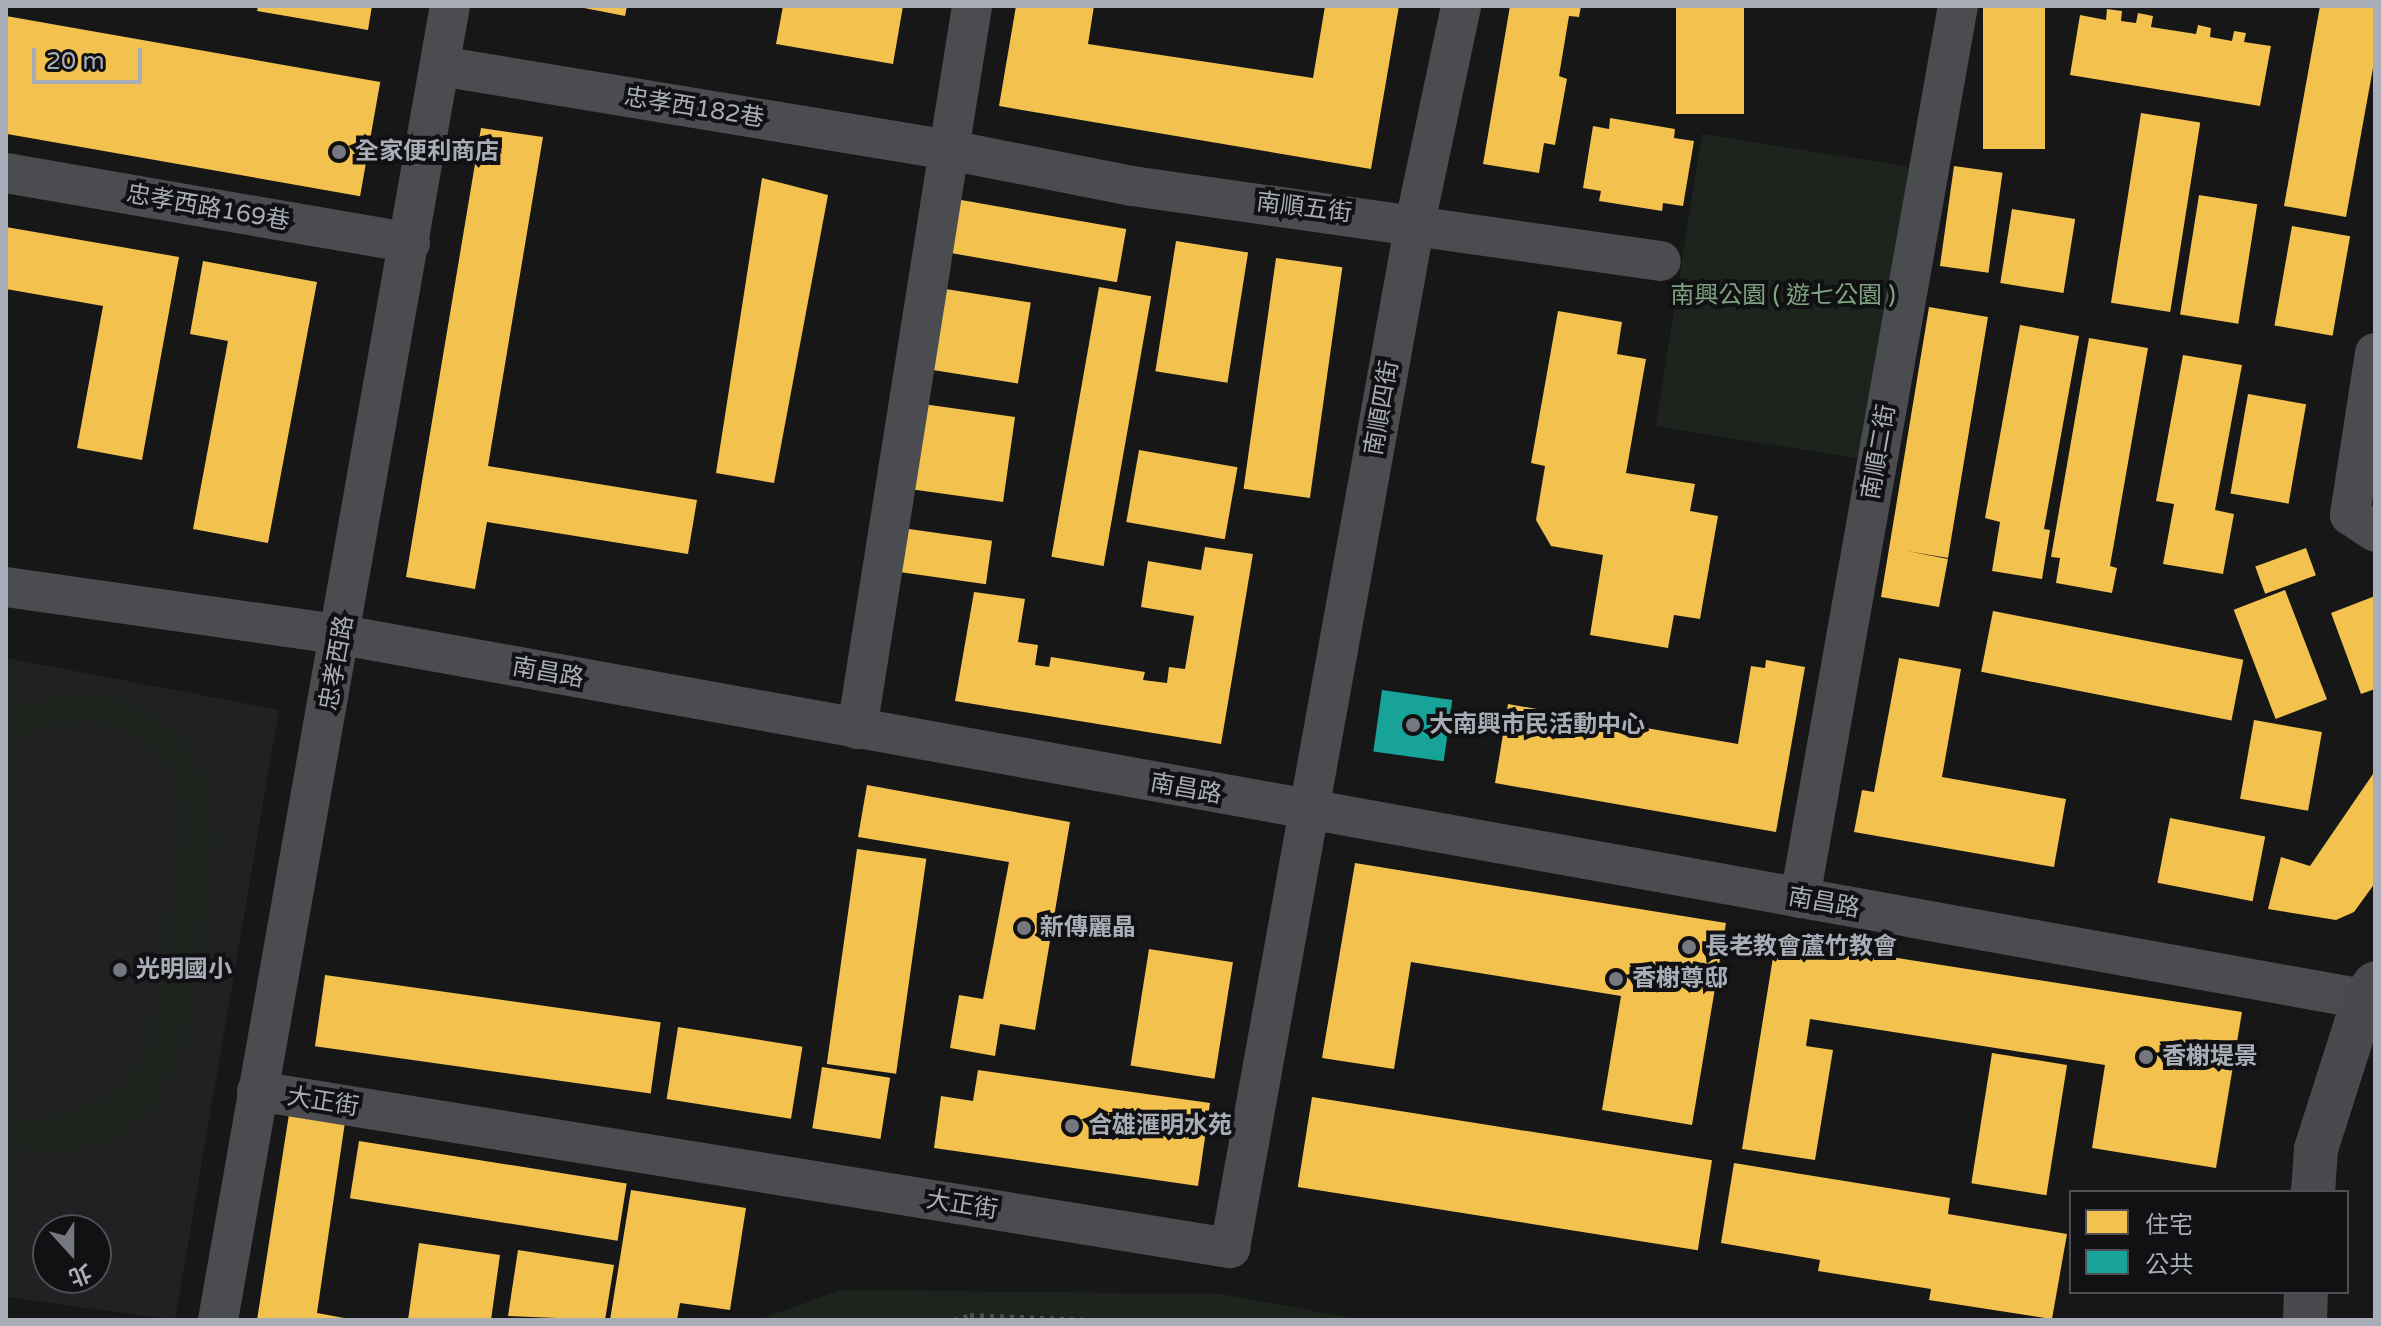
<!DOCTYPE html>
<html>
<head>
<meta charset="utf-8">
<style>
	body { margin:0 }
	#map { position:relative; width:2381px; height:1326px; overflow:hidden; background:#171717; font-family:"Varela Round","Noto Sans TC",sans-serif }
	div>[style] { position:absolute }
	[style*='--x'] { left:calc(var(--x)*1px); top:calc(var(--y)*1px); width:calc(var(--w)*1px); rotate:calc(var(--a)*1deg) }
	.built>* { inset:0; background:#212123 }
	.green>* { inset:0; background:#1d241e; transform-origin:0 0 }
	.homes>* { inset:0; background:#f2c14e; transform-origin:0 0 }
	.public>* { inset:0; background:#17a398; transform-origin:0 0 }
	.path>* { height:5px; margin-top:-2.5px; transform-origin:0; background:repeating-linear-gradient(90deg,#4d4e52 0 4px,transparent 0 10px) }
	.street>* { height:40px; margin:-20px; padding:0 20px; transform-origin:20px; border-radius:20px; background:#4b4c50 }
	.secondary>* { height:44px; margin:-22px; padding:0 22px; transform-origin:22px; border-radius:22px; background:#4a4a4e }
	.dots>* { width:22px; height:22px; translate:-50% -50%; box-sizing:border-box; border:4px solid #111113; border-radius:50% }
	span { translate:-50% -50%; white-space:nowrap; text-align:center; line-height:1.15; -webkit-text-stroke:8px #111113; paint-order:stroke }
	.street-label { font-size:24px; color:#a8adb8 }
	.poi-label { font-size:24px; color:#a8adb8; font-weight:700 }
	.left { translate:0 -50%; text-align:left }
	.park-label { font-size:24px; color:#7fa381 }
	.frame { position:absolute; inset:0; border:8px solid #a8adb8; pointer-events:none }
	.legend { position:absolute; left:2069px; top:1190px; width:280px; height:104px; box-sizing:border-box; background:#111113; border:2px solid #4d4f55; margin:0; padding:10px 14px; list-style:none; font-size:24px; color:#a8adb8 }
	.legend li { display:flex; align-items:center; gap:16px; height:40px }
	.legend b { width:40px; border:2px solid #4d4f55 }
	.north { position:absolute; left:32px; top:1214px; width:80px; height:80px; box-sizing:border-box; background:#111113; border:2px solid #4d4f55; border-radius:50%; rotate:159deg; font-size:22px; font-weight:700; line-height:32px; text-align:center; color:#a8adb8 }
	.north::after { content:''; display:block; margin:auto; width:28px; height:36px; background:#757880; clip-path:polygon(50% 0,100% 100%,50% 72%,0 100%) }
	.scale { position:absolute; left:32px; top:48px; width:110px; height:36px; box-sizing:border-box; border:4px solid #a8adb8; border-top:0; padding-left:10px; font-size:24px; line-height:28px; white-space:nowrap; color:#a8adb8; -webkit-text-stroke:6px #111113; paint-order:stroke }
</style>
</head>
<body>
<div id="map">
	<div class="built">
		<i style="clip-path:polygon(evenodd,6px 658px,279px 710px,175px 1320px,6px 1297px,6px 658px,48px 1230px,96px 1230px,96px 1278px,48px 1278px,48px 1230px)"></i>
	</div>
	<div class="green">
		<i style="left:1702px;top:134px;width:209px;height:296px;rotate:9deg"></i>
		<i style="clip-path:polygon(90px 695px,129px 701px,180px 734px,207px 783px,216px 840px,185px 1043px,153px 1106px,113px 1142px,55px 1154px,6px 1148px,6px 1107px,19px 1117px,45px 1120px,75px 1110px,104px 1098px,129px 1078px,147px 1050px,184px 816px,176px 783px,158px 753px,123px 730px,90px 723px,52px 725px,19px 737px,6px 749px,9px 709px,49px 698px)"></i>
		<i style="clip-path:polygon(841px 1290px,1221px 1294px,1362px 1320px,757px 1320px)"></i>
	</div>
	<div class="homes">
		<i style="clip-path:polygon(258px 6px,372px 6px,368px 30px,257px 11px)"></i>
		<i style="clip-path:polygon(574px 6px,627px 6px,625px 16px)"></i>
		<i style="clip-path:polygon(783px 6px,903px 6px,893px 64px,776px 44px)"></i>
		<i style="clip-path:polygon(1016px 6px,1094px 6px,1088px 44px,1313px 78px,1325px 6px,1399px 6px,1371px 169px,999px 106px)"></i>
		<i style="clip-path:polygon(1510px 6px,1581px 6px,1579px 17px,1569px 16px,1559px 76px,1567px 79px,1555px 145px,1544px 143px,1539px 173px,1483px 164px)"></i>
		<i style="left:1676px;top:6px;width:68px;height:108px"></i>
		<i style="left:1983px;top:6px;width:62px;height:143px"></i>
		<i style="clip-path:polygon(2320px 6px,2375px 6px,2375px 57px,2346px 217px,2284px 206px)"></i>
		<i style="clip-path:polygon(2107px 9px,2122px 11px,2121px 21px,2136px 23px,2138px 13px,2153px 16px,2151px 27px,2196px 34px,2198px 25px,2211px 28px,2210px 37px,2232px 41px,2234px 31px,2246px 33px,2244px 42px,2271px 46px,2260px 106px,2070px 75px,2080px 15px,2106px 20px)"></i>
		<i style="left:6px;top:16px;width:380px;height:116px;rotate:10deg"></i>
		<i style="left:2141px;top:113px;width:60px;height:192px;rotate:9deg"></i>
		<i style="clip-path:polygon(1610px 118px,1675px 129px,1674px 138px,1694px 141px,1683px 206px,1663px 203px,1662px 211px,1599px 201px,1601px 191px,1583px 188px,1593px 126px,1609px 129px)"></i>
		<i style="clip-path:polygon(481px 128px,543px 137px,488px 466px,697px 500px,688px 554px,487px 522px,475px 589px,406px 577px)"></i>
		<i style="left:1954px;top:166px;width:49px;height:101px;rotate:8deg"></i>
		<i style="clip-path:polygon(762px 178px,828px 195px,774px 483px,716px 473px)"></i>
		<i style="left:2199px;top:195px;width:59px;height:121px;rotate:9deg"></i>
		<i style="left:950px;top:198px;width:179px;height:54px;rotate:10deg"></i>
		<i style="left:2012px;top:209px;width:64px;height:75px;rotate:9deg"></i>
		<i style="left:2292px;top:226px;width:59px;height:101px;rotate:10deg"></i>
		<i style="clip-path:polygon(6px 227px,179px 257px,142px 460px,77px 448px,103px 306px,6px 289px)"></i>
		<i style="left:1176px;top:241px;width:73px;height:132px;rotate:9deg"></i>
		<i style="left:1276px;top:258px;width:67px;height:233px;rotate:8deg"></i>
		<i style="clip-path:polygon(203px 261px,317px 282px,268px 543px,193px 529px,228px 341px,190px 334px)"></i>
		<i style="left:933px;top:287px;width:99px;height:82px;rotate:9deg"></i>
		<i style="left:1099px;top:287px;width:53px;height:274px;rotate:10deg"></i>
		<i style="clip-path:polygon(1929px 307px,1988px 317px,1948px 558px,1907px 551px,1948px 559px,1939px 607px,1881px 597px)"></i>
		<i style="clip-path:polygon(1558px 311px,1622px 322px,1617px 354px,1646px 359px,1626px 473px,1695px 484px,1690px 511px,1718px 516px,1700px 619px,1674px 615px,1668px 648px,1590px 635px,1603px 555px,1551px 546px,1536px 520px,1545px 466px,1531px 463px)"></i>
		<i style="clip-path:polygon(2020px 325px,2079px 336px,2044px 529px,2050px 530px,2042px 579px,1992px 571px,2000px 522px,1985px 518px)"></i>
		<i style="clip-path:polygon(2089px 338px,2148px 348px,2110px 566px,2117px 568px,2112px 593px,2056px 583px,2060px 558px,2051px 557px)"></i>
		<i style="clip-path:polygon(2183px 355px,2242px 365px,2215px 510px,2234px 514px,2223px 574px,2163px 564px,2174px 504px,2156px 501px)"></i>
		<i style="left:2248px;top:394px;width:59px;height:101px;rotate:10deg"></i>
		<i style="left:916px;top:403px;width:100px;height:86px;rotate:8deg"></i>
		<i style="left:1139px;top:450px;width:100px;height:73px;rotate:10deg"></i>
		<i style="left:895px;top:527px;width:98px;height:44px;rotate:8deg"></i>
		<i style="clip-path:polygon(1205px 547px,1253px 554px,1221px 744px,955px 701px,974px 592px,1025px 599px,1018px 642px,1038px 645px,1035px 665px,1049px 667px,1051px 657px,1145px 672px,1143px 680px,1167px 683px,1169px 667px,1185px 669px,1194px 616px,1141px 607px,1148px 561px,1201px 570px)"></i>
		<i style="left:2306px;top:548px;width:29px;height:54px;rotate:70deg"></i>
		<i style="left:2285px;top:590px;width:117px;height:55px;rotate:69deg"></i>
		<i style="clip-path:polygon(2375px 596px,2375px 689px,2361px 694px,2331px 613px)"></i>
		<i style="left:1993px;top:611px;width:255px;height:62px;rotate:11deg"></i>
		<i style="clip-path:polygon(1899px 658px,1961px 669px,1942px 777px,2066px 799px,2054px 867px,1854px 832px,1862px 790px,1874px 792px)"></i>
		<i style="clip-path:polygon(1766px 660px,1805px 667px,1776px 832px,1495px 783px,1508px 704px,1738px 744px,1751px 666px,1765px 668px)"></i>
		<i style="left:2254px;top:720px;width:69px;height:80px;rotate:10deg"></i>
		<i style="clip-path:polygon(2375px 771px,2375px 883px,2354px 912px,2336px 920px,2268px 909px,2281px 857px,2310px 866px)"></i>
		<i style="clip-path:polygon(867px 785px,1070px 822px,1035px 1030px,1000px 1024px,995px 1056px,950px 1048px,959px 995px,983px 999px,1009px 862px,858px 837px)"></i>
		<i style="left:2170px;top:818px;width:97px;height:66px;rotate:11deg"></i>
		<i style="left:857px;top:849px;width:70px;height:217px;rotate:8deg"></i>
		<i style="clip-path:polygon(1355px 863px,1726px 923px,1692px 1125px,1602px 1110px,1621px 996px,1411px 962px,1394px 1069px,1322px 1058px)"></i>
		<i style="clip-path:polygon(1776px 939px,2242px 1012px,2216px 1168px,2092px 1148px,2105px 1065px,1810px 1019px,1806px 1046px,1833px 1050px,1815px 1160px,1742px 1149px)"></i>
		<i style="left:1149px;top:949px;width:85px;height:118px;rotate:9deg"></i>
		<i style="left:325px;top:975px;width:339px;height:72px;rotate:8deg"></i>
		<i style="left:678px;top:1027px;width:126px;height:73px;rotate:9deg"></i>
		<i style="left:1992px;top:1053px;width:76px;height:132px;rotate:9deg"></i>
		<i style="left:822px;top:1067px;width:69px;height:62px;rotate:9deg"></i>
		<i style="clip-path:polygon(978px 1070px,1210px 1103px,1198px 1186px,934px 1148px,941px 1096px,973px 1101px)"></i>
		<i style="left:1312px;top:1097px;width:405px;height:91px;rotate:9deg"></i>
		<i style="clip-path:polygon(289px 1114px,345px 1122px,317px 1313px,355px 1320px,257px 1320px)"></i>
		<i style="left:359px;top:1141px;width:271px;height:58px;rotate:9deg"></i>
		<i style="clip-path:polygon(1734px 1163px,1950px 1198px,1948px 1214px,2067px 1234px,2052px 1319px,1929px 1300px,1931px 1289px,1818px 1271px,1820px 1260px,1721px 1243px)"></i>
		<i style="clip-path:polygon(631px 1190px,746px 1208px,730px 1310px,680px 1303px,677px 1320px,610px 1320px)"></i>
		<i style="clip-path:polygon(419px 1243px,500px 1255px,491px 1320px,408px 1320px)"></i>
		<i style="clip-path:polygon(518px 1250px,614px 1265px,605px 1320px,508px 1316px)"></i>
	</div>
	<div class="public">
		<i style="left:1382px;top:690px;width:71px;height:62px;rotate:8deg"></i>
	</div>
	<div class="path">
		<i style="--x:954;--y:1320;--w:17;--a:-17"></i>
		<i style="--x:970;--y:1315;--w:123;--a:2.3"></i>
	</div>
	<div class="street">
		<i style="--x:440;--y:66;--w:516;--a:9.37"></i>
		<i style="--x:949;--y:150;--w:146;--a:-80.9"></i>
		<i style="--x:6;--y:173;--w:410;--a:9.8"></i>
		<i style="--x:2375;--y:353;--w:164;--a:98.8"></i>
		<i style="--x:2350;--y:515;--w:30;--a:34"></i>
		<i style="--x:6;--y:587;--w:339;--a:8.1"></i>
		<i style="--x:342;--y:635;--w:2055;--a:10.21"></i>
		<i style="--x:857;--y:729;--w:586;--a:-80.97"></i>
		<i style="--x:949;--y:150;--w:187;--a:11.1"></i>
		<i style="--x:1132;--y:186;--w:534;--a:8.07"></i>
		<i style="--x:1800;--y:898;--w:906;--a:-79.96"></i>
		<i style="--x:257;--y:1091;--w:986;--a:9.17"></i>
		<i style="--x:1230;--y:1248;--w:1042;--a:-79.77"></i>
		<i style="--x:1415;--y:223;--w:222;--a:-78"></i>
		<i style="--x:218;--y:1320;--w:1334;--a:-79.99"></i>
	</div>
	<div class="secondary">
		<i style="--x:2313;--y:1192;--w:43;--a:-86"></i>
		<i style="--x:2316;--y:1149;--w:157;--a:-72.3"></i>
		<i style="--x:2364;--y:999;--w:19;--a:-55"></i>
		<i style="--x:2305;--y:1320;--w:28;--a:-88"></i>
	</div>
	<div class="dots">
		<i style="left:339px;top:152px;background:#757880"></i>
		<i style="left:1413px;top:725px;background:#757880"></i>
		<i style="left:1024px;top:928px;background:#757880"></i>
		<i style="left:1689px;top:947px;background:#757880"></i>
		<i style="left:120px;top:970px;background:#757880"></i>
		<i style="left:1616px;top:979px;background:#757880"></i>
		<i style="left:2146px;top:1057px;background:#757880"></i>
		<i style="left:1072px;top:1126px;background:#757880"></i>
	</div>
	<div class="street-label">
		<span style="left:694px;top:108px;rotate:9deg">忠孝西182巷</span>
		<span style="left:208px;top:208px;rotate:10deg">忠孝西路169巷</span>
		<span style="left:1304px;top:208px;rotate:7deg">南順五街</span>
		<span style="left:1382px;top:408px;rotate:-80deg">南順四街</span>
		<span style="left:1879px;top:452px;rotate:-80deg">南順二街</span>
		<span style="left:337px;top:663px;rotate:-80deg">忠孝西路</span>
		<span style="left:548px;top:673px;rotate:10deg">南昌路</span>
		<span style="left:1186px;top:789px;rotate:10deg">南昌路</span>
		<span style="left:1824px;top:903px;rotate:10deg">南昌路</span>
		<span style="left:323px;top:1102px;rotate:9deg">大正街</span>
		<span style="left:962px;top:1205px;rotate:9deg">大正街</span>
	</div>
	<div class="poi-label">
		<span class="left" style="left:355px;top:152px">全家便利商店</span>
		<span class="left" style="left:1429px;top:725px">大南興市民活動中心</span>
		<span class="left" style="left:1040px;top:928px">新傳麗晶</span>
		<span class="left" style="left:1705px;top:947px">長老教會蘆竹教會</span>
		<span class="left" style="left:136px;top:970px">光明國小</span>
		<span class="left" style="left:1632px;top:979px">香榭尊邸</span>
		<span class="left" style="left:2162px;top:1057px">香榭堤景</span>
		<span class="left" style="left:1088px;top:1126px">合雄滙明水苑</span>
	</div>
	<div class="park-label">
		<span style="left:1783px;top:296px">南興公園 ( 遊七公園 )</span>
	</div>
	<div class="frame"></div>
	<ul class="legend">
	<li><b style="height:22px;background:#f2c14e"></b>住宅</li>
	<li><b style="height:22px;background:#17a398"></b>公共</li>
	</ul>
	<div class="north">北</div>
	<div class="scale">20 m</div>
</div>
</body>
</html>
